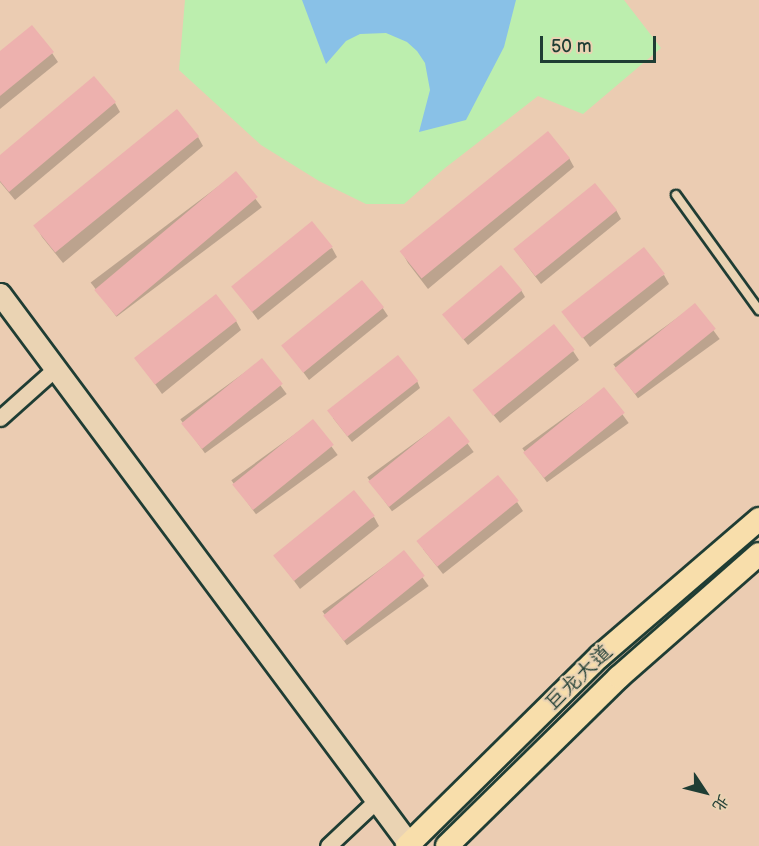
<!DOCTYPE html>
<html>
<head>
<meta charset="utf-8">
<style>
	body { margin:0 }
	#map { position:relative; width:759px; height:846px; overflow:hidden; background:#ebccb2; font-family:"Balsamiq Sans","LXGW WenKai TC",sans-serif }
	div>[style] { position:absolute }
	[style*='--x'] { left:calc(var(--x)*1px); top:calc(var(--y)*1px); width:calc(var(--w)*1px); rotate:calc(var(--a)*1deg) }
	.green>* { inset:0; background:#bceeae }
	.water>* { inset:0; background:#89c1e7 }
	.shadow>* { inset:0; background:#0003; transform-origin:0 0 }
	.building>* { inset:0; background:#edb1ae; transform-origin:0 0 }
	.roads { filter:drop-shadow(2px 0 #1f3d34) drop-shadow(-2px 0 #1f3d34) drop-shadow(0 2px #1f3d34) drop-shadow(0 -2px #1f3d34) }
	.lane>* { height:8px; margin:-4px; padding:0 4px; transform-origin:4px; border-radius:4px; background:#ead3b3 }
	.street>* { height:15px; margin:-7.5px; padding:0 7.5px; transform-origin:7.5px; border-radius:7.5px; background:#ead3b3 }
	.secondary>* { height:21px; margin:-10.5px; padding:0 10.5px; transform-origin:10.5px; border-radius:10.5px; background:#ead3b3 }
	.primary>* { height:22px; margin:-11px; padding:0 11px; transform-origin:11px; border-radius:11px; background:#f8deab }
	span { translate:-50% -50%; white-space:nowrap; text-align:center; line-height:1.15; -webkit-text-stroke:4.5px #ead3b3; paint-order:stroke }
	.street-label { font-size:21px; color:#1f3d34 }
	.north { position:absolute; left:675px; top:762px; width:60px; height:60px; -webkit-text-stroke:4px #ead3b3; paint-order:stroke; rotate:125deg; font-size:16px; font-weight:700; line-height:24px; text-align:center; color:#1f3d34 }
	.north::after { content:''; display:block; margin:auto; width:21px; height:27px; background:#1f3d34; clip-path:polygon(50% 0,100% 100%,50% 72%,0 100%) }
	.scale { position:absolute; left:540px; top:36px; width:116px; height:27px; box-sizing:border-box; border:3px solid #1f3d34; border-top:0; padding-left:8px; font-size:18px; line-height:21px; white-space:nowrap; color:#1f3d34; -webkit-text-stroke:4px #ead3b3; paint-order:stroke }
</style>
</head>
<body>
<div id="map">
	<div class="green">
		<i style="clip-path:polygon(185px 0,624px 0,661px 48px,583px 114px,538px 96px,445px 168px,404px 204px,366px 204px,319px 181px,261px 145px,179px 70px)"></i>
	</div>
	<div class="water">
		<i style="clip-path:polygon(302px 0,516px 0,504px 47px,466px 120px,419px 132px,430px 90px,425px 63px,417px 51px,407px 42px,386px 33px,360px 34px,346px 41px,326px 64px)"></i>
	</div>
	<div class="shadow">
		<i style="clip-path:polygon(0 53px,52px 53px,58px 62px,0 109px)"></i>
		<i style="clip-path:polygon(115px 103px,120px 112px,15px 200px,0 182px,0 157px)"></i>
		<i style="clip-path:polygon(198px 137px,203px 146px,63px 263px,42px 237px,37px 228px)"></i>
		<i style="clip-path:polygon(569px 158px,574px 167px,428px 289px,408px 263px,403px 254px)"></i>
		<i style="left:236px;top:173px;width:43px;height:182px;rotate:53deg"></i>
		<i style="clip-path:polygon(616px 210px,621px 219px,541px 284px,515px 250px)"></i>
		<i style="clip-path:polygon(332px 248px,337px 257px,258px 320px,233px 286px)"></i>
		<i style="clip-path:polygon(664px 275px,669px 284px,590px 347px,564px 312px)"></i>
		<i style="clip-path:polygon(521px 290px,525px 297px,468px 345px,444px 315px)"></i>
		<i style="left:695px;top:305px;width:42px;height:101px;rotate:54deg"></i>
		<i style="clip-path:polygon(382px 307px,388px 316px,309px 380px,283px 345px)"></i>
		<i style="clip-path:polygon(236px 321px,241px 330px,162px 394px,137px 359px)"></i>
		<i style="clip-path:polygon(573px 351px,579px 360px,500px 423px,480px 398px)"></i>
		<i style="left:262px;top:360px;width:42px;height:101px;rotate:54deg"></i>
		<i style="clip-path:polygon(417px 381px,420px 388px,352px 442px,333px 418px)"></i>
		<i style="left:604px;top:389px;width:42px;height:101px;rotate:54deg"></i>
		<i style="left:449px;top:418px;width:42px;height:101px;rotate:54deg"></i>
		<i style="left:313px;top:421px;width:42px;height:101px;rotate:54deg"></i>
		<i style="clip-path:polygon(517px 502px,523px 511px,443px 574px,423px 549px)"></i>
		<i style="clip-path:polygon(374px 517px,379px 526px,300px 589px,275px 555px)"></i>
		<i style="left:404px;top:552px;width:42px;height:101px;rotate:54deg"></i>
	</div>
	<div class="building">
		<i style="clip-path:polygon(32px 25px,54px 52px,0 96px,0 51px)"></i>
		<i style="clip-path:polygon(94px 76px,116px 102px,9px 192px,0 181px,0 155px)"></i>
		<i style="left:177px;top:109px;width:35px;height:185px;rotate:51deg"></i>
		<i style="left:548px;top:131px;width:35px;height:191px;rotate:51deg"></i>
		<i style="left:236px;top:171px;width:34px;height:185px;rotate:50deg"></i>
		<i style="left:595px;top:183px;width:35px;height:105px;rotate:51deg"></i>
		<i style="left:312px;top:221px;width:33px;height:104px;rotate:51deg"></i>
		<i style="left:644px;top:247px;width:34px;height:105px;rotate:52deg"></i>
		<i style="left:501px;top:265px;width:33px;height:77px;rotate:50deg"></i>
		<i style="left:362px;top:280px;width:35px;height:104px;rotate:51deg"></i>
		<i style="left:216px;top:294px;width:34px;height:104px;rotate:52deg"></i>
		<i style="left:695px;top:303px;width:33px;height:104px;rotate:51deg"></i>
		<i style="left:554px;top:324px;width:33px;height:105px;rotate:51deg"></i>
		<i style="left:398px;top:355px;width:33px;height:90px;rotate:52deg"></i>
		<i style="left:262px;top:358px;width:33px;height:104px;rotate:51deg"></i>
		<i style="left:604px;top:387px;width:33px;height:104px;rotate:51deg"></i>
		<i style="left:449px;top:416px;width:33px;height:104px;rotate:51deg"></i>
		<i style="left:313px;top:419px;width:33px;height:104px;rotate:51deg"></i>
		<i style="left:498px;top:475px;width:33px;height:105px;rotate:51deg"></i>
		<i style="left:354px;top:490px;width:33px;height:104px;rotate:51deg"></i>
		<i style="left:404px;top:550px;width:33px;height:104px;rotate:51deg"></i>
	</div>
	<div class="roads">
		<div class="lane">
			<i style="--x:676;--y:195;--w:142;--a:54.2"></i>
		</div>
		<div class="street">
			<i style="--x:0;--y:418;--w:75;--a:-41.8"></i>
			<i style="--x:328;--y:846;--w:66;--a:-43.2"></i>
		</div>
		<div class="secondary">
			<i style="--x:0;--y:294;--w:685;--a:53.36"></i>
		</div>
		<div class="primary">
			<i style="--x:407;--y:846;--w:271;--a:-44.6"></i>
			<i style="--x:600;--y:656;--w:210;--a:-40.7"></i>
			<i style="--x:447;--y:846;--w:241;--a:-44.5"></i>
			<i style="--x:619;--y:677;--w:186;--a:-41.3"></i>
		</div>
	</div>
	<div class="street-label">
		<span style="left:579px;top:678px;rotate:-44deg">巨龙大道</span>
	</div>
	<div class="north">北</div>
	<div class="scale">50 m</div>
</div>
</body>
</html>
